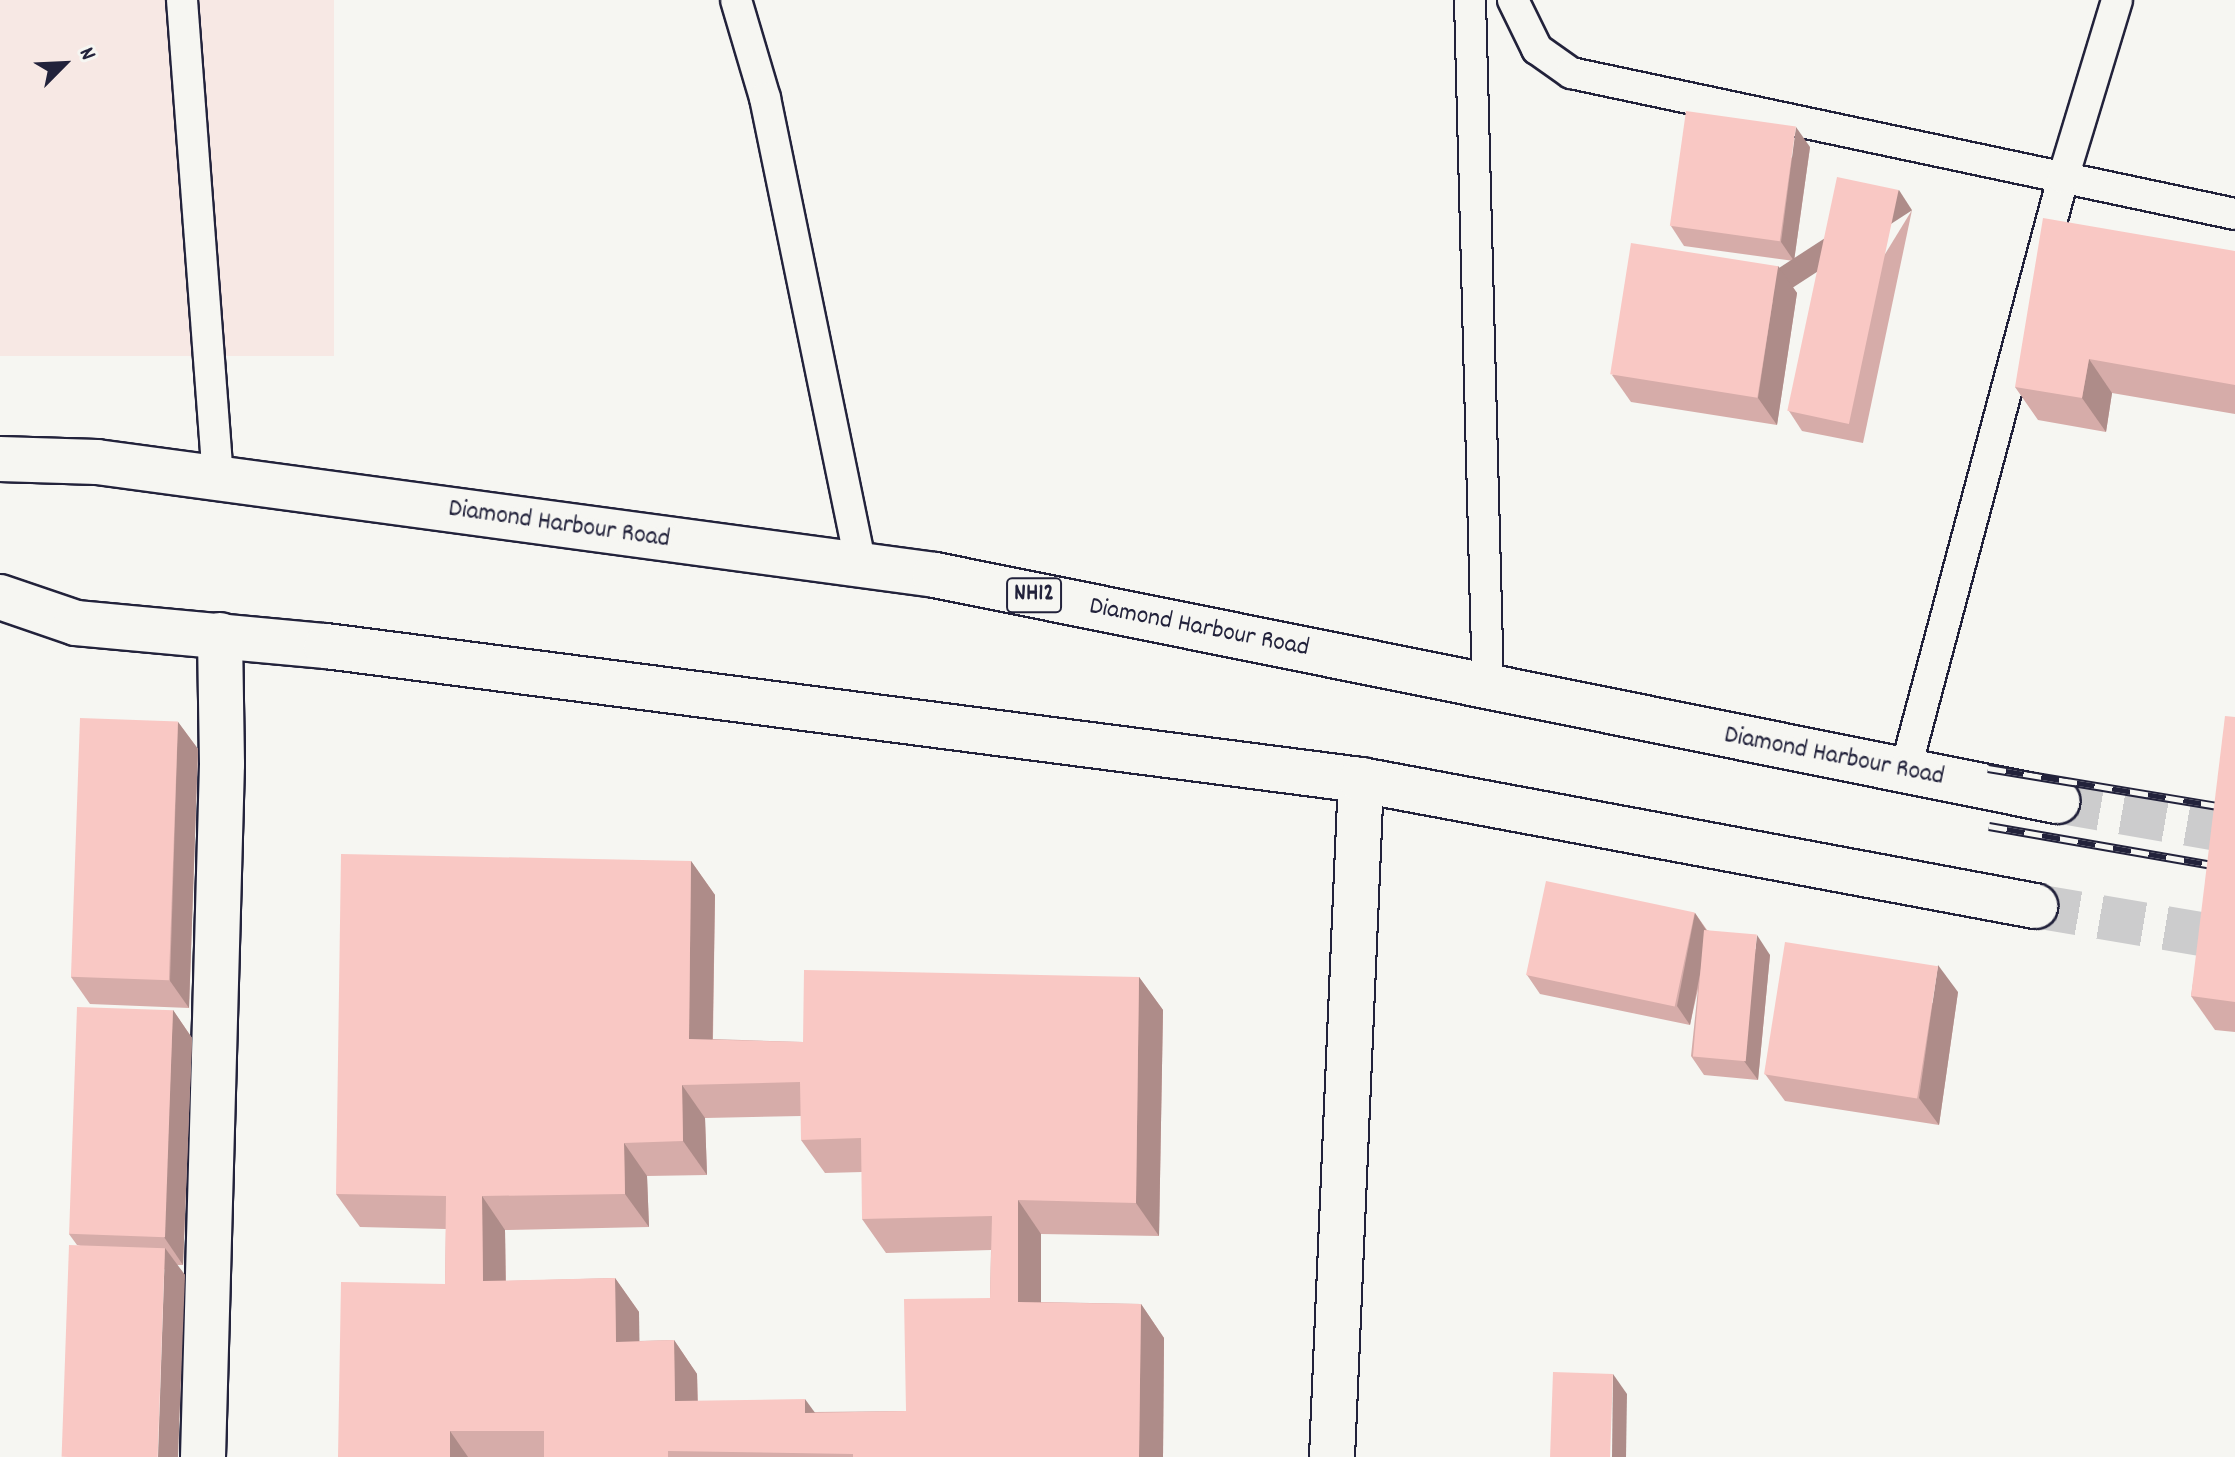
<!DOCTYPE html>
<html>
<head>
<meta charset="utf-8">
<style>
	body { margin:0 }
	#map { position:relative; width:2235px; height:1457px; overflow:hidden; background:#f6f6f2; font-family:Dekko,sans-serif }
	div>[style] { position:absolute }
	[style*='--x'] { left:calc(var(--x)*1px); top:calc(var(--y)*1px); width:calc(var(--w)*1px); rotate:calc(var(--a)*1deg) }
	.built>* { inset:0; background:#f7e8e4; transform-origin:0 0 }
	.highway-tunnel>* { height:44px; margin-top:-22px; transform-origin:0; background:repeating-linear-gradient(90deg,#cccccd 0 44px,transparent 0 66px) }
	.roads { filter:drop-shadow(2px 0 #22223b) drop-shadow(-2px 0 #22223b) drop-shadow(0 2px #22223b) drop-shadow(0 -2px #22223b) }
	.lane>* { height:30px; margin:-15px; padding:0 15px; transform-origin:15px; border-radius:15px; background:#f6f6f2 }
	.street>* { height:44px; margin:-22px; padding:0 22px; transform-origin:22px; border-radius:22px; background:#f6f6f2 }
	.highway>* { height:44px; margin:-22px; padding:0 22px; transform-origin:22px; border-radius:22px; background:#f6f6f2 }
	.rail>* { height:9px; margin-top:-4.5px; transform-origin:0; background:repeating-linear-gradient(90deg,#f6f6f2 0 18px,#22223b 0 36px); box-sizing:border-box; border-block:2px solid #22223b }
	.wall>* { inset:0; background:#d6aca9 }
	.shaded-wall>* { inset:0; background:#ae8c89; transform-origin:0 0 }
	.building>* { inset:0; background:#f9c8c4; transform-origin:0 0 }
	span { translate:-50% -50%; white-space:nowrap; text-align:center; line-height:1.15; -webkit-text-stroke:8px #f6f6f2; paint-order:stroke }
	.shield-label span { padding:2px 6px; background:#f6f6f2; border:2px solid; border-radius:6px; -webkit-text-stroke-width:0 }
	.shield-label { font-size:24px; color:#22223b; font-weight:700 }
	.street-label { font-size:26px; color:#22223b }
	.north { position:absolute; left:24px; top:24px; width:80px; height:80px; -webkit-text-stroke:6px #f6f6f2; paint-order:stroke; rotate:66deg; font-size:22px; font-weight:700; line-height:32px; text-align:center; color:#22223b }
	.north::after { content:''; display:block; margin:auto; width:28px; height:36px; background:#22223b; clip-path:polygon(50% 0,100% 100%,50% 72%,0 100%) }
</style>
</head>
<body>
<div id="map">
	<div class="built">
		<i style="left:0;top:0;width:334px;height:356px"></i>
	</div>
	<div class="highway-tunnel">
		<i style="--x:2057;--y:801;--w:181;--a:9.9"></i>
		<i style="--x:2035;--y:906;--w:203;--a:9.6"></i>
	</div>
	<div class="roads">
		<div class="lane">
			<i style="--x:182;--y:0;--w:480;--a:85.7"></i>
			<i style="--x:736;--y:0;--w:102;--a:73.5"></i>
			<i style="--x:765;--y:98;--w:478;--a:78.4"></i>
			<i style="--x:1470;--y:0;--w:686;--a:88.5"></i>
			<i style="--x:1513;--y:0;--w:55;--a:63.9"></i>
			<i style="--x:1537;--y:49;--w:42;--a:35.2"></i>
			<i style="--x:1571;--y:73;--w:679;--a:11.99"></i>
			<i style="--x:1905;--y:771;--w:614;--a:-75.08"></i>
			<i style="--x:2063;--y:178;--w:186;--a:-73.1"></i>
		</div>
		<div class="street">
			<i style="--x:203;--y:1457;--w:693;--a:-88.43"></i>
			<i style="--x:222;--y:764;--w:129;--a:-90.9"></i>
			<i style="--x:1332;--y:1457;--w:678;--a:-87.55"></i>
		</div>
		<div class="highway">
			<i style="--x:0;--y:459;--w:97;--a:1.8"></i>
			<i style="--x:97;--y:462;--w:846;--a:7.68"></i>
			<i style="--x:935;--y:575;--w:1145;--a:11.39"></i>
			<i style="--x:0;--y:597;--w:80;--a:18.9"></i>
			<i style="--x:76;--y:623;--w:251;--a:5.3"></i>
			<i style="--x:326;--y:646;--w:1044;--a:7.38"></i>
			<i style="--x:1361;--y:780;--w:686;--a:10.59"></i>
		</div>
	</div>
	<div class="rail">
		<i style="--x:1988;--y:768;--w:250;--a:9.4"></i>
		<i style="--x:1989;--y:826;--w:250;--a:9.9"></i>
	</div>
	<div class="wall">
		<i style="clip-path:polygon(1810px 147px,1794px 261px,1684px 246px,1671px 226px)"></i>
		<i style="clip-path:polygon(1912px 210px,1863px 443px,1802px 431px,1789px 411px)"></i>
		<i style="clip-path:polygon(2235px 251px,2235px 414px,2112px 393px,2106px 432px,2038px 420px,2015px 387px)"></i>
		<i style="clip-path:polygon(1778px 266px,1797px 293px,1777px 425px,1631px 402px,1612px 375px)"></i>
		<i style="clip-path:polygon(2235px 717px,2235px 1032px,2215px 1030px,2191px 996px)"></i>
		<i style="clip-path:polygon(178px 722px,198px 749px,189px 1008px,90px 1004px,71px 977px)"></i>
		<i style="clip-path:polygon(evenodd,691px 861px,715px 895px,713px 1039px,803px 1042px,1139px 977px,1163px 1010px,1159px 1236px,1041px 1234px,1041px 1302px,1141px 1304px,1164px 1338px,1163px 1457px,338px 1457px,445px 1284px,446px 1229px,360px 1227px,336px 1194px,691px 861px,801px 1116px,801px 1140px,825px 1173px,862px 1172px,862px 1219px,886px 1253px,991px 1250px,990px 1298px,906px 1411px,815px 1412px,698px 1401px,697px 1374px,674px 1340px,639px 1341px,639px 1312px,615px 1278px,506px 1281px,505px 1230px,649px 1227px,647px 1176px,707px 1175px,705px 1118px,801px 1116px)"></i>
		<i style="clip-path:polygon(1695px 913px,1707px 930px,1770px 955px,1758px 1080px,1704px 1075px,1691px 1056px,1698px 989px,1690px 1025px,1540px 994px,1527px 975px)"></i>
		<i style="clip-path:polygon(1958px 992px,1939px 1125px,1785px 1101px,1765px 1074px)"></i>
		<i style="clip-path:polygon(173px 1010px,192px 1038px,183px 1265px,177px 1265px,185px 1275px,77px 1245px,69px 1234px)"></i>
	</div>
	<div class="shaded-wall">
		<i style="clip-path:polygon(1796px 127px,1810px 147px,1794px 261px,1781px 242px)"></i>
		<i style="left:1899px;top:190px;width:24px;height:239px;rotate:57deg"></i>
		<i style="clip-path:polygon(1778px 266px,1797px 293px,1777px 425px,1758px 398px)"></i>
		<i style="clip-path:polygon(2089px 359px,2112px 393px,2106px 432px,2082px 398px)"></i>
		<i style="clip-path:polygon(178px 722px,198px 749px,189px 1008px,170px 981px)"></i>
		<i style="clip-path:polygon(691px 861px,715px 895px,712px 1072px,689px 1039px)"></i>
		<i style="clip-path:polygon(1695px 913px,1708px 933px,1690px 1025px,1677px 1006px)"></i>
		<i style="clip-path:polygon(1757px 935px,1770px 955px,1758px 1080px,1744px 1061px)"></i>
		<i style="clip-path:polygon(1938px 965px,1958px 992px,1939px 1125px,1919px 1098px)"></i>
		<i style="clip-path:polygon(1139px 977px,1163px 1010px,1159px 1236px,1136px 1203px)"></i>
		<i style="clip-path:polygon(173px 1010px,192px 1038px,183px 1265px,164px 1237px)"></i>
		<i style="clip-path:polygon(682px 1085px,705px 1118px,707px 1175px,683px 1141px)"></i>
		<i style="clip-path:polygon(624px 1143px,647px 1176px,649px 1227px,625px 1194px)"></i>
		<i style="clip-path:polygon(482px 1196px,505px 1230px,506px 1315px,483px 1281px)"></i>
		<i style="clip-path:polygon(1018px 1200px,1041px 1234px,1041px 1335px,1018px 1302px)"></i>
		<i style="clip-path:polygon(165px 1248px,185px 1275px,178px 1457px,158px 1457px)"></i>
		<i style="clip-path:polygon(615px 1278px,639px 1312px,640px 1375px,616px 1342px)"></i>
		<i style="clip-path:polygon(1141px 1304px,1164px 1338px,1163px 1457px,1139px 1457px)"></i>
		<i style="clip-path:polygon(674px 1340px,697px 1374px,698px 1435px,675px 1401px)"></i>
		<i style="clip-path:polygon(1613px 1374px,1627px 1394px,1626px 1457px,1612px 1457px)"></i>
		<i style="clip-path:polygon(805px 1399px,829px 1432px,805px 1413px)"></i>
		<i style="clip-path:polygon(450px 1431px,468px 1457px,450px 1457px)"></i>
	</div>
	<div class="building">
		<i style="left:1686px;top:111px;width:111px;height:116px;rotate:8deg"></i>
		<i style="left:1837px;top:177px;width:63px;height:239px;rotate:12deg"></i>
		<i style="clip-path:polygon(2043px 218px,2235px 251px,2235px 385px,2089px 359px,2082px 398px,2015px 387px)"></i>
		<i style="left:1631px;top:243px;width:149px;height:133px;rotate:9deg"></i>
		<i style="clip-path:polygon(2225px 716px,2235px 717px,2235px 1002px,2191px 996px)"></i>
		<i style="left:80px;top:718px;width:98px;height:259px;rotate:2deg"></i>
		<i style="clip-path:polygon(evenodd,341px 854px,691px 861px,689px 1039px,803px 1042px,804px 970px,1139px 977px,1136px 1203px,1018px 1200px,1018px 1302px,1141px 1304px,1139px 1457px,853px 1457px,853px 1454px,668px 1451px,668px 1457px,544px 1457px,544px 1431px,450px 1431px,450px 1457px,338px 1457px,341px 1282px,445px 1284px,446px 1196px,336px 1194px,341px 854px,800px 1082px,801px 1140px,861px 1138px,862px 1219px,992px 1216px,990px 1298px,904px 1299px,906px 1411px,805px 1413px,805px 1399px,675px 1401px,674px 1340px,616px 1342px,615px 1278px,483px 1281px,482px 1196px,625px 1194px,624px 1143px,683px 1141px,682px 1085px,800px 1082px)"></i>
		<i style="left:1546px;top:881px;width:152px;height:96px;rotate:12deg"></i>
		<i style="left:1704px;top:930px;width:53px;height:127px;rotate:5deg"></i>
		<i style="left:1785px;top:942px;width:155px;height:134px;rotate:9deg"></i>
		<i style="left:77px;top:1007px;width:96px;height:227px;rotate:2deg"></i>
		<i style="left:69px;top:1245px;width:96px;height:212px;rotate:2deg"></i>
		<i style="left:1553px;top:1372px;width:60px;height:85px;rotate:2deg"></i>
	</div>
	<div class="shield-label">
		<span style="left:1034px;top:595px">NH12</span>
	</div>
	<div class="street-label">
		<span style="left:559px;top:525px;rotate:8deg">Diamond Harbour Road</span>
		<span style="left:1199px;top:628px;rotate:11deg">Diamond Harbour Road</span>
		<span style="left:1834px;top:757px;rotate:11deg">Diamond Harbour Road</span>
	</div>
	<div class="north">N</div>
</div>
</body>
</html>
